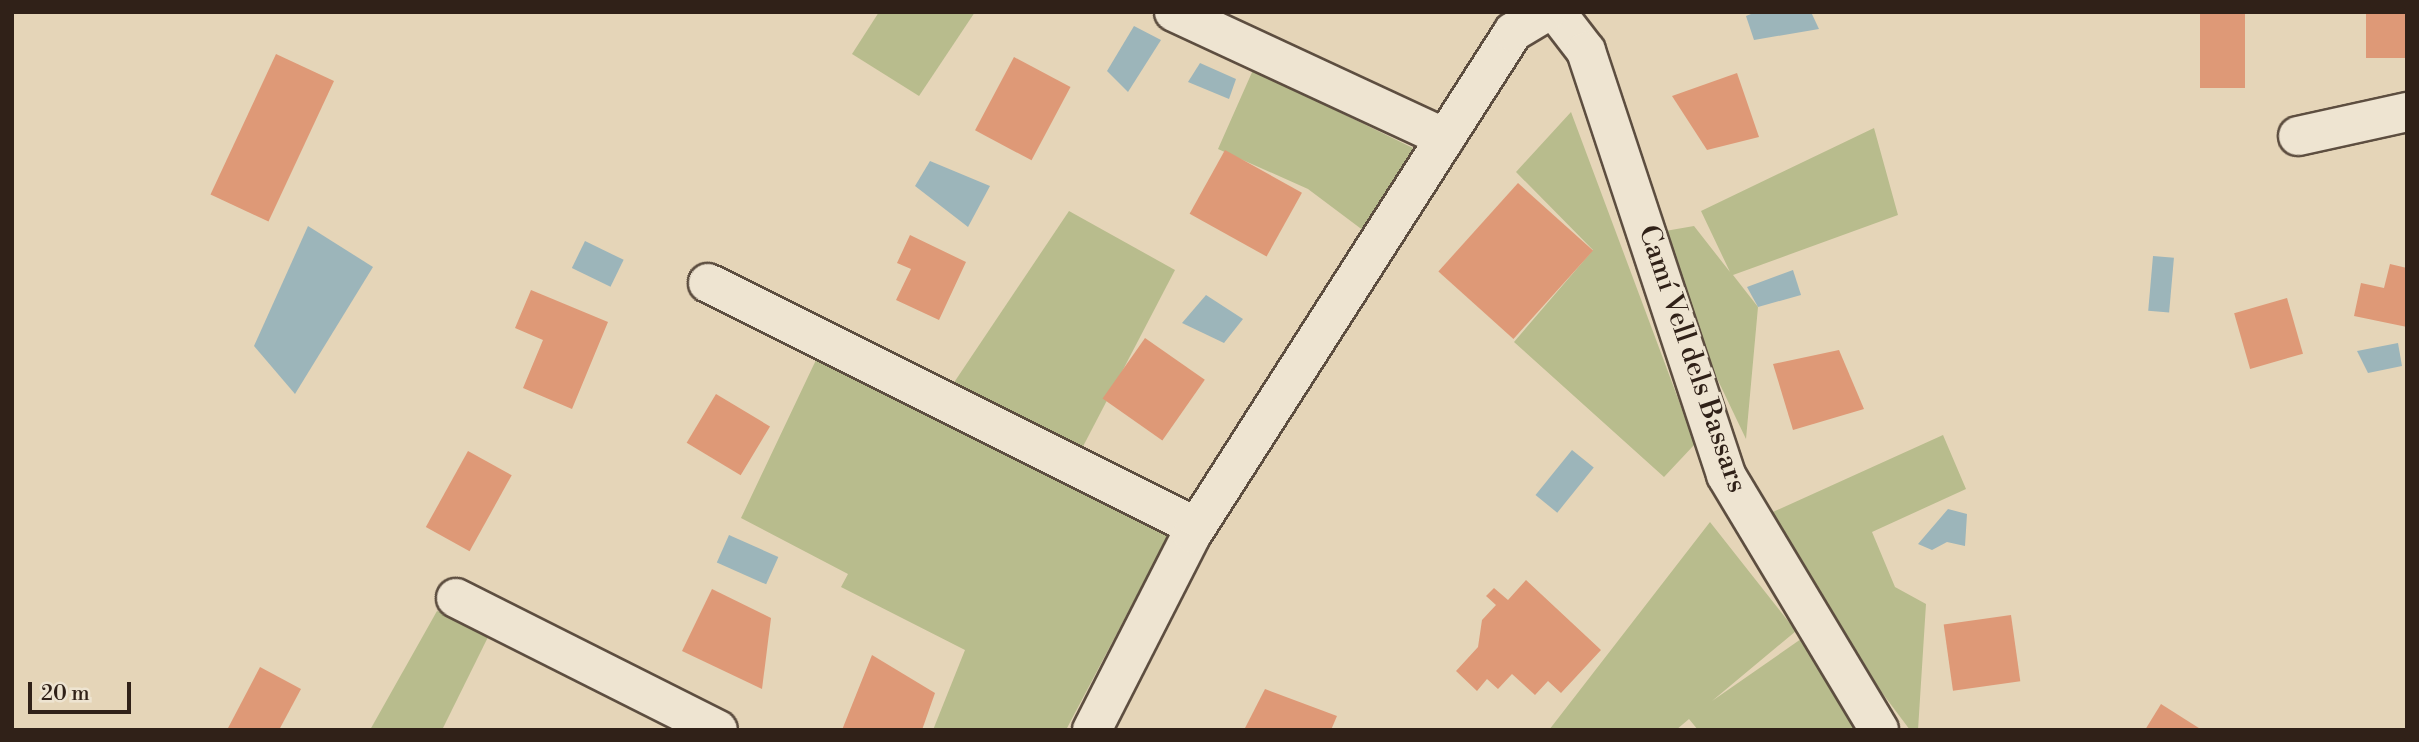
<!DOCTYPE html>
<html>
<head>
<meta charset="utf-8">
<style>
	body { margin:0 }
	#map { position:relative; width:2419px; height:742px; overflow:hidden; background:#e5d5b8; font-family:"Libre Bodoni",serif }
	div>[style] { position:absolute }
	[style*='--x'] { left:calc(var(--x)*1px); top:calc(var(--y)*1px); width:calc(var(--w)*1px); rotate:calc(var(--a)*1deg) }
	.green>* { inset:0; background:#b8bc8d }
	.water>* { inset:0; background:#9cb5ba; transform-origin:0 0 }
	.building>* { inset:0; background:#de9977; transform-origin:0 0 }
	.roads { filter:drop-shadow(2px 0 #5d4e40) drop-shadow(-2px 0 #5d4e40) drop-shadow(0 2px #5d4e40) drop-shadow(0 -2px #5d4e40) }
	.minor>* { height:38px; margin:-19px; padding:0 19px; transform-origin:19px; border-radius:19px; background:#eee4d1 }
	span { translate:-50% -50%; white-space:nowrap; text-align:center; line-height:1.15; -webkit-text-stroke:6px #eee4d1; paint-order:stroke }
	.street-label { font-size:28px; color:#302118 }
	.frame { position:absolute; inset:0; border:14px solid #302118; pointer-events:none }
	.scale { position:absolute; left:28px; top:682px; width:103px; height:32px; box-sizing:border-box; border:4px solid #302118; border-top:0; padding-left:9px; font-size:21px; line-height:24px; white-space:nowrap; color:#302118; -webkit-text-stroke:5px #eee4d1; paint-order:stroke }
</style>
</head>
<body>
<div id="map">
	<div class="green">
		<i style="clip-path:polygon(879px 12px,975px 12px,919px 96px,852px 54px)"></i>
		<i style="clip-path:polygon(1253px 70px,1413px 148px,1368px 234px,1308px 189px,1218px 149px)"></i>
		<i style="clip-path:polygon(1571px 112px,1695px 444px,1664px 477px,1514px 342px,1593px 250px,1516px 172px)"></i>
		<i style="clip-path:polygon(1874px 128px,1898px 215px,1733px 275px,1758px 307px,1746px 439px,1648px 234px,1694px 226px,1730px 272px,1701px 211px)"></i>
		<i style="clip-path:polygon(1069px 211px,1175px 270px,1078px 456px,953px 384px)"></i>
		<i style="clip-path:polygon(825px 341px,949px 403px,1168px 536px,1066px 730px,933px 730px,965px 650px,841px 587px,848px 574px,741px 518px)"></i>
		<i style="clip-path:polygon(1943px 435px,1966px 489px,1872px 532px,1895px 587px,1926px 604px,1918px 730px,1910px 730px,1753px 521px)"></i>
		<i style="clip-path:polygon(1710px 522px,1796px 631px,1712px 701px,1801px 639px,1856px 730px,1698px 730px,1689px 719px,1676px 730px,1549px 730px)"></i>
		<i style="clip-path:polygon(437px 611px,492px 629px,442px 730px,370px 730px)"></i>
	</div>
	<div class="water">
		<i style="clip-path:polygon(1756px 12px,1811px 12px,1819px 29px,1754px 40px,1746px 16px)"></i>
		<i style="clip-path:polygon(1134px 26px,1161px 40px,1128px 92px,1107px 71px)"></i>
		<i style="clip-path:polygon(1200px 63px,1236px 79px,1229px 99px,1188px 82px)"></i>
		<i style="clip-path:polygon(930px 161px,990px 186px,968px 227px,915px 186px)"></i>
		<i style="clip-path:polygon(308px 226px,373px 267px,295px 394px,254px 346px)"></i>
		<i style="left:585px;top:241px;width:43px;height:30px;rotate:26deg"></i>
		<i style="left:2153px;top:256px;width:21px;height:55px;rotate:5deg"></i>
		<i style="clip-path:polygon(1793px 270px,1801px 295px,1758px 307px,1747px 287px)"></i>
		<i style="clip-path:polygon(1206px 295px,1243px 319px,1224px 343px,1182px 323px)"></i>
		<i style="clip-path:polygon(2398px 343px,2402px 366px,2368px 373px,2357px 351px)"></i>
		<i style="left:1572px;top:450px;width:28px;height:58px;rotate:39deg"></i>
		<i style="clip-path:polygon(1948px 509px,1967px 514px,1965px 546px,1947px 542px,1932px 550px,1918px 544px)"></i>
		<i style="left:729px;top:535px;width:54px;height:30px;rotate:24deg"></i>
	</div>
	<div class="building">
		<i style="left:2200px;top:12px;width:45px;height:76px"></i>
		<i style="left:2366px;top:12px;width:41px;height:46px"></i>
		<i style="left:276px;top:54px;width:64px;height:155px;rotate:25deg"></i>
		<i style="left:1014px;top:57px;width:64px;height:83px;rotate:28deg"></i>
		<i style="clip-path:polygon(1737px 73px,1759px 137px,1707px 150px,1672px 96px)"></i>
		<i style="left:1225px;top:150px;width:88px;height:73px;rotate:29deg"></i>
		<i style="left:1518px;top:183px;width:101px;height:119px;rotate:42deg"></i>
		<i style="clip-path:polygon(910px 235px,966px 262px,939px 320px,896px 300px,911px 269px,897px 263px)"></i>
		<i style="clip-path:polygon(2390px 264px,2407px 268px,2407px 327px,2354px 316px,2361px 283px,2384px 288px)"></i>
		<i style="clip-path:polygon(531px 290px,608px 322px,572px 409px,523px 388px,543px 340px,515px 328px)"></i>
		<i style="left:2287px;top:298px;width:58px;height:55px;rotate:74deg"></i>
		<i style="left:1145px;top:338px;width:73px;height:74px;rotate:35deg"></i>
		<i style="clip-path:polygon(1839px 350px,1864px 409px,1793px 430px,1773px 364px)"></i>
		<i style="left:716px;top:394px;width:63px;height:57px;rotate:31deg"></i>
		<i style="left:468px;top:451px;width:50px;height:87px;rotate:29deg"></i>
		<i style="clip-path:polygon(1526px 580px,1601px 650px,1561px 693px,1548px 681px,1535px 695px,1512px 674px,1498px 689px,1487px 679px,1477px 691px,1456px 671px,1478px 647px,1482px 620px,1496px 605px,1486px 596px,1494px 588px,1508px 600px)"></i>
		<i style="clip-path:polygon(712px 589px,771px 618px,762px 689px,682px 651px)"></i>
		<i style="left:2011px;top:615px;width:67px;height:68px;rotate:82deg"></i>
		<i style="clip-path:polygon(872px 655px,935px 693px,922px 730px,842px 730px)"></i>
		<i style="clip-path:polygon(260px 667px,301px 689px,279px 730px,227px 730px)"></i>
		<i style="clip-path:polygon(1265px 689px,1337px 716px,1331px 730px,1244px 730px)"></i>
		<i style="clip-path:polygon(2161px 704px,2202px 730px,2145px 730px)"></i>
	</div>
	<div class="roads">
		<div class="minor">
			<i style="--x:1174;--y:12;--w:299;--a:24.9"></i>
			<i style="--x:1556;--y:12;--w:49;--a:52.4"></i>
			<i style="--x:1586;--y:51;--w:447;--a:71.7"></i>
			<i style="--x:1726;--y:475;--w:297;--a:59"></i>
			<i style="--x:2298;--y:136;--w:112;--a:-12.4"></i>
			<i style="--x:708;--y:283;--w:546;--a:26.52"></i>
			<i style="--x:456;--y:598;--w:293;--a:26.7"></i>
			<i style="--x:1092;--y:730;--w:220;--a:-63"></i>
			<i style="--x:1192;--y:534;--w:596;--a:-57.4"></i>
			<i style="--x:1513;--y:32;--w:39;--a:-31"></i>
		</div>
	</div>
	<div class="street-label">
		<span style="left:1692px;top:359px;rotate:71deg">Camí Vell dels Bassars</span>
	</div>
	<div class="frame"></div>
	<div class="scale">20 m</div>
</div>
</body>
</html>
